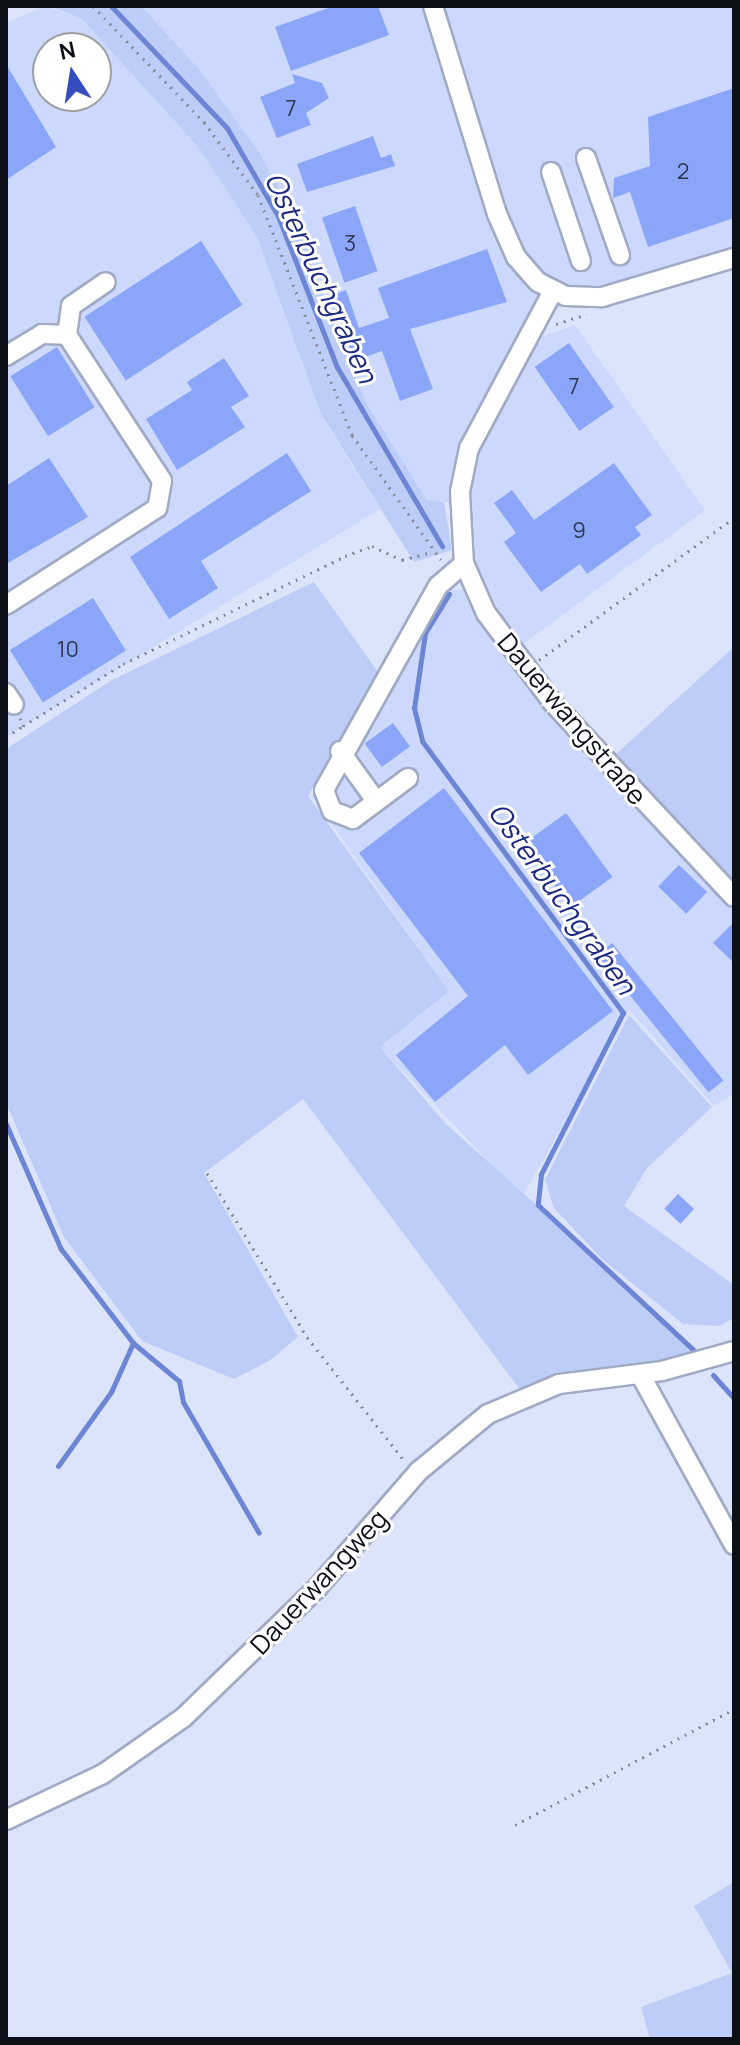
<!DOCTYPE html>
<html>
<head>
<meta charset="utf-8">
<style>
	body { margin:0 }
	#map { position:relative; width:740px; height:2045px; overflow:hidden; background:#dce4fb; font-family:Manrope,sans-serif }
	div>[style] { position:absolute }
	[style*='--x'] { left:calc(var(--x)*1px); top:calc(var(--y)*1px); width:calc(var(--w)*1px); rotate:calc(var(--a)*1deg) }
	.built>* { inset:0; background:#ccd9fc }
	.green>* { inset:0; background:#becdf7 }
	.stream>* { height:5px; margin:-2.5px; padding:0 2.5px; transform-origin:2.5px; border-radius:2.5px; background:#6d85d5 }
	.building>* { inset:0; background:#8ba6f8; transform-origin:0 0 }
	.path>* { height:3px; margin-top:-1.5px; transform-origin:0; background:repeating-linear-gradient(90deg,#878d9e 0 2px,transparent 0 8px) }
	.roads { filter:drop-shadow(2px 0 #a1aac5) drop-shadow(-2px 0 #a1aac5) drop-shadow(0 2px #a1aac5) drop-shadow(0 -2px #a1aac5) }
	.minor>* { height:18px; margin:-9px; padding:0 9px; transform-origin:9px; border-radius:9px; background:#fff }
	span { translate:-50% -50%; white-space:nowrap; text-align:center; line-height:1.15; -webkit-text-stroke:6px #fff; paint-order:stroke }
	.number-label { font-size:22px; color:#2c3651 }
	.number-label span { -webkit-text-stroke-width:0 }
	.street-label { font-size:26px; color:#0d1019 }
	.water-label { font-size:28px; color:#1b2884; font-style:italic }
	.frame { position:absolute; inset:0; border:8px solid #0d1019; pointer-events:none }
	.north { position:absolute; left:32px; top:32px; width:80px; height:80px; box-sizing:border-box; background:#fff; border:2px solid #9e9fa3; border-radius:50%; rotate:348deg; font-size:22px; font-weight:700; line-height:32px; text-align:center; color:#0d1019 }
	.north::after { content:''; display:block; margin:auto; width:28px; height:36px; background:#364dbf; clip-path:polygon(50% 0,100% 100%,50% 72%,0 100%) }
</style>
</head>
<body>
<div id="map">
	<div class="built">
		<i style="clip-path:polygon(evenodd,45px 6px,82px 19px,199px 148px,257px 237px,325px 422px,380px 509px,6px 737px,6px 23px,45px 6px,48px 48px,96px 48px,96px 96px,48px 96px,48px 48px)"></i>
		<i style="clip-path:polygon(141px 6px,734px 6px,734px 248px,610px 289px,555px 286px,523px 343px,575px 325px,705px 510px,519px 647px,476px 567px,464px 503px,428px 501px,365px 403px,328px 297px,260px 153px,199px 69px)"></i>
		<i style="clip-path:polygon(431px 589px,468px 590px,734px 905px,734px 1093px,714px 1106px,629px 1009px,522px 1197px,380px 1047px,448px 990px,312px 796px)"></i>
	</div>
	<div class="green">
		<i style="clip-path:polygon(50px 6px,141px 6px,199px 69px,260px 153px,292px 213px,366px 403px,427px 500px,444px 502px,452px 550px,414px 562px,321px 414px,257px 237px,199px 148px,82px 19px)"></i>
		<i style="clip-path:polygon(314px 582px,378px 672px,308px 796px,449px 991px,380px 1047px,446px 1124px,674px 1328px,701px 1363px,524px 1395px,303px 1099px,204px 1173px,298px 1337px,269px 1361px,234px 1379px,142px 1341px,64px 1237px,6px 1103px,6px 749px,112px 680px)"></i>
		<i style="clip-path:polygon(734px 647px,734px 897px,605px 764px)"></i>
		<i style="clip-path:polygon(629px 1015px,712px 1107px,647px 1168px,624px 1206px,734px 1285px,734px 1318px,719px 1326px,683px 1324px,602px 1259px,554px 1208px,545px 1180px)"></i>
		<i style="clip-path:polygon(734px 1882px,734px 2039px,650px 2039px,641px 2007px,732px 1973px,694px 1906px)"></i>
	</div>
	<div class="stream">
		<i style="--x:111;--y:6;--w:168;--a:46.4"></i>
		<i style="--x:227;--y:128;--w:102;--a:59.9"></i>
		<i style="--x:278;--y:216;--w:162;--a:68.7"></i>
		<i style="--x:337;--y:367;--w:208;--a:59.6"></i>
		<i style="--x:449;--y:594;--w:46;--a:121.6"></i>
		<i style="--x:425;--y:633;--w:76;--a:98.3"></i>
		<i style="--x:414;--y:708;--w:34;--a:76"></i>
		<i style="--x:422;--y:741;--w:338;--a:53.5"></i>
		<i style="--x:623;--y:1013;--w:181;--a:117"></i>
		<i style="--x:541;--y:1174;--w:31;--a:96"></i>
		<i style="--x:538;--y:1205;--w:219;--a:43"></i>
		<i style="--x:6;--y:1124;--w:137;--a:66.3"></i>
		<i style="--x:61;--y:1249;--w:118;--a:52.5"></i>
		<i style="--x:133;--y:1343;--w:60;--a:39.6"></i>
		<i style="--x:179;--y:1381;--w:21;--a:79"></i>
		<i style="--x:183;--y:1402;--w:151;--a:59.9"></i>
		<i style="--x:713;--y:1375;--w:31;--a:48"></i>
		<i style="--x:58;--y:1466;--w:91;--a:-54.4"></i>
		<i style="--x:111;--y:1392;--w:54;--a:-65.8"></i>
	</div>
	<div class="building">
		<i style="clip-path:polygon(334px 6px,378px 6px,389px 35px,291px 71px,275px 27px)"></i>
		<i style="clip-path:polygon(6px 64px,56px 147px,6px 180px)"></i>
		<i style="clip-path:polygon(292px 74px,322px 83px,329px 98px,306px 113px,311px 125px,277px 138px,260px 97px,295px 83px)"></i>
		<i style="clip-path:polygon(734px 88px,734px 218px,648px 247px,630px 192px,613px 198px,614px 178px,650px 166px,648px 117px)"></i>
		<i style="clip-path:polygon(373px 136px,381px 158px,391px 154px,395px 166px,307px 192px,297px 164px)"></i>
		<i style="left:355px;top:206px;width:69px;height:35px;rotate:71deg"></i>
		<i style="left:201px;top:241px;width:76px;height:139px;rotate:57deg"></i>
		<i style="clip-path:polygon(487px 249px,507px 302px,410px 329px,433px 389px,400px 401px,382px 351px,354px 361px,332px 295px,346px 290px,359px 328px,389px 318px,378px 288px)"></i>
		<i style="left:569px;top:343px;width:78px;height:42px;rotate:55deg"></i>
		<i style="left:57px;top:347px;width:71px;height:55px;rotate:58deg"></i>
		<i style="clip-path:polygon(224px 358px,249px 396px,231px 407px,245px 427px,177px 470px,146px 419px,192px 390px,187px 382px)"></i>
		<i style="clip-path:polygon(287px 453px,311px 491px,201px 561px,218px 588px,169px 619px,130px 557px)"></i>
		<i style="clip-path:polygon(49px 458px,88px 517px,6px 564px,6px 486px)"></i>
		<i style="clip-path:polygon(614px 463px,652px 515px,635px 527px,641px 535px,587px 574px,580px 564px,541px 592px,504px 542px,516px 533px,494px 503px,512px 490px,534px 520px)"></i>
		<i style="left:93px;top:598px;width:62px;height:98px;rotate:58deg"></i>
		<i style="left:393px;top:723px;width:29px;height:35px;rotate:54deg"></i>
		<i style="clip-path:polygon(444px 788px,613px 1011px,528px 1075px,505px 1045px,435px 1102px,396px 1055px,468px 996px,359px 853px)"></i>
		<i style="left:566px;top:813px;width:79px;height:52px;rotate:54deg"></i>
		<i style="left:679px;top:865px;width:39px;height:30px;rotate:44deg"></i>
		<i style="clip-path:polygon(734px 922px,734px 963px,713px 943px)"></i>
		<i style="left:612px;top:943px;width:177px;height:19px;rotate:51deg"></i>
		<i style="left:678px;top:1194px;width:22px;height:20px;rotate:43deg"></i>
	</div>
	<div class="path">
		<i style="--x:93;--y:6;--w:161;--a:46.3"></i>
		<i style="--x:204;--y:122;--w:91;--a:53.5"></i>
		<i style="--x:258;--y:195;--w:258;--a:68.6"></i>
		<i style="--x:352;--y:435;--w:153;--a:54.5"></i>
		<i style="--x:556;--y:324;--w:32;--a:-18"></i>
		<i style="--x:539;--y:660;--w:241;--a:-36.1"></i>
		<i style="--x:20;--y:718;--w:9;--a:69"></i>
		<i style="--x:23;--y:726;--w:118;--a:-31.8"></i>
		<i style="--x:123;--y:664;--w:247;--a:-25.9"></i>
		<i style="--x:345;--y:556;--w:29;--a:-20"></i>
		<i style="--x:372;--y:546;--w:33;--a:25"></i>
		<i style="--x:402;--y:560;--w:30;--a:-15"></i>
		<i style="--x:6;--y:737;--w:20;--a:-33"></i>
		<i style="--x:207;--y:1173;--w:192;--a:58.6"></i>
		<i style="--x:307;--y:1337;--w:160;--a:51.8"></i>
		<i style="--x:515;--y:1825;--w:248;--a:-27.9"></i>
	</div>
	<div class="roads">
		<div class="minor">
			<i style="--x:433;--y:6;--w:218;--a:72.9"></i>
			<i style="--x:497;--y:214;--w:47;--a:66.2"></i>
			<i style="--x:516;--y:257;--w:33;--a:49"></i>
			<i style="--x:538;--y:282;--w:31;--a:27"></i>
			<i style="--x:566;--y:296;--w:36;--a:2"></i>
			<i style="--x:602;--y:297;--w:138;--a:-16.5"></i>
			<i style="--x:586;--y:158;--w:103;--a:70.7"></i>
			<i style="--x:551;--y:172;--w:94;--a:71.4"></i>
			<i style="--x:553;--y:291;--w:178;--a:118.1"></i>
			<i style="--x:469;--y:448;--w:45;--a:101.6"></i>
			<i style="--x:460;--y:492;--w:71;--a:86.8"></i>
			<i style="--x:464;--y:563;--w:55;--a:66.3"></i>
			<i style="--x:486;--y:613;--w:112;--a:53.3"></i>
			<i style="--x:553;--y:703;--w:265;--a:47"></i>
			<i style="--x:67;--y:335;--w:29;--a:-82"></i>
			<i style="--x:71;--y:306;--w:42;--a:-34.4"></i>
			<i style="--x:6;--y:356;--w:42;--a:-31.4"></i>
			<i style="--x:42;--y:334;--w:25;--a:2"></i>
			<i style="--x:67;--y:335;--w:174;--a:56.9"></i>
			<i style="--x:162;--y:481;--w:27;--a:100"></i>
			<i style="--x:157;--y:508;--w:179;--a:147.3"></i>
			<i style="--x:6;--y:693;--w:14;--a:56"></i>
			<i style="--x:340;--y:751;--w:62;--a:54.2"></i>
			<i style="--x:408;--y:778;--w:69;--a:143.3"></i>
			<i style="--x:353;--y:819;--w:22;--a:-159"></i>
			<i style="--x:332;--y:811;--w:22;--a:-111"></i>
			<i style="--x:324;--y:790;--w:234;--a:-60.8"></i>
			<i style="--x:438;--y:586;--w:35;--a:-41"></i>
			<i style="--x:640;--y:1374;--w:195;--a:61.2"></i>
			<i style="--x:6;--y:1820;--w:107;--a:-25.4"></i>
			<i style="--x:103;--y:1774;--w:99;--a:-35.1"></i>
			<i style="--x:184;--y:1717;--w:187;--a:-44.1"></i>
			<i style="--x:318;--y:1587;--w:154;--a:-49"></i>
			<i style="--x:419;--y:1471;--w:89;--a:-39.6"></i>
			<i style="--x:488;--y:1414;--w:77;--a:-22.9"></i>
			<i style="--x:559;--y:1384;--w:104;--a:-7.2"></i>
			<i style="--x:662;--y:1371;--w:75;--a:-15.5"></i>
		</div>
	</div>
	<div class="number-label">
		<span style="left:291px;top:109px">7</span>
		<span style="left:683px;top:172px">2</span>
		<span style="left:350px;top:244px">3</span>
		<span style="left:574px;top:387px">7</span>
		<span style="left:579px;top:531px">9</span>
		<span style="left:68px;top:650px">10</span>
	</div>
	<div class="street-label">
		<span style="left:572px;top:719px;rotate:50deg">Dauerwangstraße</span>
		<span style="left:319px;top:1582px;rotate:-47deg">Dauerwangweg</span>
	</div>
	<div class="water-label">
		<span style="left:322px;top:277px;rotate:65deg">Osterbuchgraben</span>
		<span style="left:563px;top:898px;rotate:54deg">Osterbuchgraben</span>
	</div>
	<div class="frame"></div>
	<div class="north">N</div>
</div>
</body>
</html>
